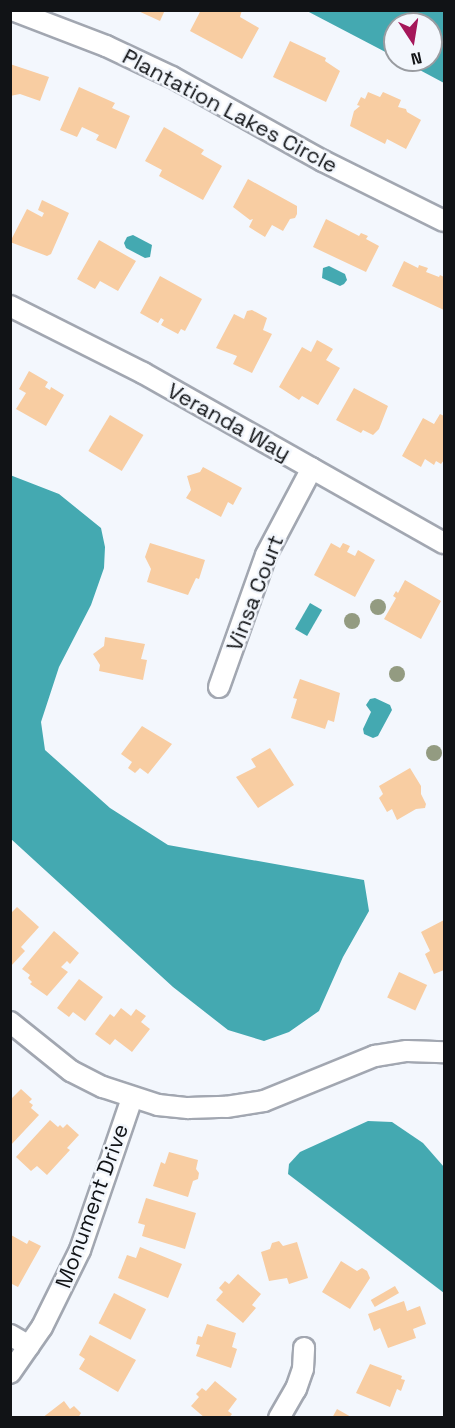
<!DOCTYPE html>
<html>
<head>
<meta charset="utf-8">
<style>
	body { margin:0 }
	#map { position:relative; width:455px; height:1428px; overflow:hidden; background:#f3f7fd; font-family:"Space Grotesk",sans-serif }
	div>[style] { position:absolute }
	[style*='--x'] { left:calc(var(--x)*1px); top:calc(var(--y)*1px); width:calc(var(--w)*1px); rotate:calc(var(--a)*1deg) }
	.water>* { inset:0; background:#44a9b1; transform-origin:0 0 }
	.building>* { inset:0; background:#f8cda2; transform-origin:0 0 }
	.roads { filter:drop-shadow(2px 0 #a2a7b1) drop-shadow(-2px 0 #a2a7b1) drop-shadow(0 2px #a2a7b1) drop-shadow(0 -2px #a2a7b1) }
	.street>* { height:20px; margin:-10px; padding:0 10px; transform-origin:10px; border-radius:10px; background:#fff }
	.trees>* { width:16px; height:16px; margin:-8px; border-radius:50%; background:#939b81 }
	span { translate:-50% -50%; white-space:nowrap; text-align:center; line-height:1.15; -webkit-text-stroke:5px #f3f7fd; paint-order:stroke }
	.street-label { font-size:22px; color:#111316 }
	.frame { position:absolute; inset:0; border:12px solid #111316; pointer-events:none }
	.north { position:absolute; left:383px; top:12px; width:60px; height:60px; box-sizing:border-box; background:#f3f7fd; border:2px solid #999ca1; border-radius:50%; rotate:168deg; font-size:16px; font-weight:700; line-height:24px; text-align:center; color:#111316 }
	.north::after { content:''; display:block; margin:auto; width:21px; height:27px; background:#a5175a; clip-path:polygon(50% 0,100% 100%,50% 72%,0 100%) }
</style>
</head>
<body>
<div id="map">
	<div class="water">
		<i style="clip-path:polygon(307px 11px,444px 11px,444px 83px,401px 60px,431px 60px,431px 24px,395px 24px,395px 57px)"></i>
		<i style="clip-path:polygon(133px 235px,152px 245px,150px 257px,145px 258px,126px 248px,124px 243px,127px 237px)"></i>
		<i style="clip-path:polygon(329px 266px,345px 274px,347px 280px,344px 284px,340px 286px,322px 278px,323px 268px)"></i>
		<i style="clip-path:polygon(10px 475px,59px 494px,101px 528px,105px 547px,104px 568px,91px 605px,59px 667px,41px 722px,45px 750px,110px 808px,168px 845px,364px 880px,369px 911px,343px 957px,319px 1011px,289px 1032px,264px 1041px,228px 1030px,173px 987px,11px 839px)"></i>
		<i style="left:310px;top:603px;width:14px;height:30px;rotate:30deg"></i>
		<i style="clip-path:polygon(375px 698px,390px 705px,392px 710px,378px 736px,373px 738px,364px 734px,363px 729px,371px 712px,366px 705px,370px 699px)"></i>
		<i style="clip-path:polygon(368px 1121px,392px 1122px,423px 1143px,444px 1167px,444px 1293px,288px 1174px,289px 1164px,300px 1152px)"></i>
	</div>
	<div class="building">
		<i style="clip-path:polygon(136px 10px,165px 10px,160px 21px)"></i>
		<i style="clip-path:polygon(201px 10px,242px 10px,240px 17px,259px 28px,242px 59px,190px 31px)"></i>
		<i style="clip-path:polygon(290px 41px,326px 58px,325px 61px,340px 71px,326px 102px,273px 77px)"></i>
		<i style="clip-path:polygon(10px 64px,49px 77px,40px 101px,20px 94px,10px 96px)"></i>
		<i style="clip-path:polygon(79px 87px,115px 103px,112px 108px,130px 116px,116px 149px,96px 140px,99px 135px,82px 127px,77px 137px,60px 130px)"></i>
		<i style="clip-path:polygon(368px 92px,380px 97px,383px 92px,401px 100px,398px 107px,406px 109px,407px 112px,421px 120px,406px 149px,387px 139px,385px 144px,350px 126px,354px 111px,360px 106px,357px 105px,361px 97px,365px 99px)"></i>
		<i style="clip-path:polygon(164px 127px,204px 150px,201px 154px,222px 166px,203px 200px,159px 176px,162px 170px,145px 161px)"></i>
		<i style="clip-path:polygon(248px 179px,297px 206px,297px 214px,295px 218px,290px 219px,283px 231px,272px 225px,265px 237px,249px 227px,253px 219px,250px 220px,233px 207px)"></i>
		<i style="clip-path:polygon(42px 200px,69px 213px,51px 254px,47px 256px,10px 242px,27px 209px,42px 217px,44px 213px,38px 210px)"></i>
		<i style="clip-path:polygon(326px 219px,359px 236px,361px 233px,368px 236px,366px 239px,379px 246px,366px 272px,313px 247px)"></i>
		<i style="clip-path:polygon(99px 240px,136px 261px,118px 291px,100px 281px,95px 289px,77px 279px)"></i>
		<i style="clip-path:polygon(404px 261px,418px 268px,419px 265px,428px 268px,426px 272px,439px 277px,440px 275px,444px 277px,444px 310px,392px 286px)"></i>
		<i style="clip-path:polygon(160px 276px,202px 299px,185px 331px,181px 329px,178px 334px,161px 325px,164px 320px,161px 318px,158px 323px,140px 313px)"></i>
		<i style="clip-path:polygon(252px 310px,267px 318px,263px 330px,272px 334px,252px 373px,233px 364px,237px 356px,216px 348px,234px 314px,244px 319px,247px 311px)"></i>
		<i style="clip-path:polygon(317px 340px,333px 349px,326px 360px,340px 368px,318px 405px,302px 396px,299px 400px,279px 387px,302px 347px,311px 352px)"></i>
		<i style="clip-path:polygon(29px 371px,48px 382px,45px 387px,50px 390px,51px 387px,64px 395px,46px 426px,16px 409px,26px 393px,19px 389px)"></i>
		<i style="clip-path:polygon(354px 388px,388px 406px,379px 429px,373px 435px,363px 430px,361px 433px,336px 420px)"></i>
		<i style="clip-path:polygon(440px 414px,444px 416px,444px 460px,441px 464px,436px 461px,434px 465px,425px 459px,421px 467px,402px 456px,423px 418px,434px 424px)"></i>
		<i style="left:110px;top:415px;width:39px;height:42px;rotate:31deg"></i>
		<i style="clip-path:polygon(203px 467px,242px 488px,233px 505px,228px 502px,221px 517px,186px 498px,191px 490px,187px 476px,200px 472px)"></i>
		<i style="clip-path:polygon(150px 543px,205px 560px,199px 579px,196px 578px,188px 595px,147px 582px,151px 569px,145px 557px)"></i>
		<i style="clip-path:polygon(331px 543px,340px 548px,343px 543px,350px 546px,347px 552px,355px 556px,358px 550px,375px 560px,355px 597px,314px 575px)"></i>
		<i style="clip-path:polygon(405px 580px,441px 601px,421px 639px,384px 619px,396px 598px,393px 596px,396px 591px,398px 593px)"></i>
		<i style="clip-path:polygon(105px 637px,145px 644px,141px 659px,147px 660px,143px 680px,99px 671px,100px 665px,93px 654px,104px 646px)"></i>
		<i style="clip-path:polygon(300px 679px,340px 693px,334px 722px,328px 720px,325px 729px,291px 718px,297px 699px,293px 698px)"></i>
		<i style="clip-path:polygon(142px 726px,172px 744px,148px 774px,140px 768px,135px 773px,128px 768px,132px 762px,121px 754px)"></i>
		<i style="clip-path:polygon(270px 748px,294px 785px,258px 808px,236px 777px,256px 767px,251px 759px)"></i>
		<i style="clip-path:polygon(410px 768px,421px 786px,421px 794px,426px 804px,425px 808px,416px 809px,397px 820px,392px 809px,387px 812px,379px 798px,383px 794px,379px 786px)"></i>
		<i style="clip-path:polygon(17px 907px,39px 927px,21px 947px,25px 951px,10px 967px,10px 914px)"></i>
		<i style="clip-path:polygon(444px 920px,444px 970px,434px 974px,425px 954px,430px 951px,421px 932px)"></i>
		<i style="clip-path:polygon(54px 931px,79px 953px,70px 964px,67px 961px,61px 967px,68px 972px,47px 996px,30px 984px,32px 982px,28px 978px,30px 975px,22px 969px)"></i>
		<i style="left:399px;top:972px;width:31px;height:28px;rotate:25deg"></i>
		<i style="clip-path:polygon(79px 979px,103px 997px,85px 1021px,73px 1012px,69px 1017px,57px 1008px)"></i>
		<i style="clip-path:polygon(121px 1008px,131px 1016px,136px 1009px,146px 1016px,141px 1022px,150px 1029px,132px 1052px,115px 1039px,110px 1045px,95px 1034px,110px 1014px,114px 1017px)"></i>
		<i style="clip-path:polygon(21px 1089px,32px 1099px,29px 1102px,33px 1105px,31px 1108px,39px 1115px,10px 1146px,10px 1100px)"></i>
		<i style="clip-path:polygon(50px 1120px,58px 1127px,60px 1125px,63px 1128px,67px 1124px,79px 1135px,67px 1148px,70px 1150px,47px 1175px,37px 1166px,31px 1171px,16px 1157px)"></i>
		<i style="clip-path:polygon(169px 1152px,198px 1160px,196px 1169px,199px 1173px,198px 1179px,193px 1181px,188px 1197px,153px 1186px,161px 1162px,165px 1164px)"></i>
		<i style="clip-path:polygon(146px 1198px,196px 1213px,185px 1249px,142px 1236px,145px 1225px,138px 1223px)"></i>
		<i style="clip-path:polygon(11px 1235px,27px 1244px,29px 1240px,41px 1246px,18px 1287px,10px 1283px)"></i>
		<i style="clip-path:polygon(279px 1241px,283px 1246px,297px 1242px,308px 1278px,289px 1284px,287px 1278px,269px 1281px,261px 1252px,270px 1249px,272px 1243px)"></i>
		<i style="clip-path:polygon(140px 1247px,182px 1264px,168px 1298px,118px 1278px,127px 1255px,136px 1258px)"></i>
		<i style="clip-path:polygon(341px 1261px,357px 1271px,362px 1268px,367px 1271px,370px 1278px,350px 1309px,322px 1292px)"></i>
		<i style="clip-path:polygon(238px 1274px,261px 1294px,252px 1305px,256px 1308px,243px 1323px,216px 1300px,223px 1292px,219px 1288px,225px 1281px,229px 1284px)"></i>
		<i style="left:395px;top:1286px;width:8px;height:28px;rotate:60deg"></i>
		<i style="left:114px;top:1293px;width:36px;height:34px;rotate:27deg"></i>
		<i style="clip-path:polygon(404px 1301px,407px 1311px,420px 1306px,426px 1324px,413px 1329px,416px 1338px,388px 1348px,380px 1328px,374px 1331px,368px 1314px)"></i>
		<i style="clip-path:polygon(207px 1324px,236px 1333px,232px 1347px,237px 1349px,231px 1368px,196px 1356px,200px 1345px,196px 1344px,198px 1336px,202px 1337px)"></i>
		<i style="clip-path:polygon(90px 1335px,136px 1360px,118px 1392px,79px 1369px,85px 1359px,79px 1355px)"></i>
		<i style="clip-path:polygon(370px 1364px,402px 1376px,401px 1379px,405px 1380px,401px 1391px,397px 1389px,390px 1407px,356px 1393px)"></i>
		<i style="clip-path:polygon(215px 1381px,237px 1399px,228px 1411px,232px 1414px,229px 1418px,205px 1418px,191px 1406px,199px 1397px,196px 1394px,202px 1388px,206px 1391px)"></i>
		<i style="clip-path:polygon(64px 1401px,70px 1409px,74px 1406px,81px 1413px,78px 1418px,42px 1418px)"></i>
		<i style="clip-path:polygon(337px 1409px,353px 1418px,332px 1418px)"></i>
	</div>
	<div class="roads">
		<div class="street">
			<i style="--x:12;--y:10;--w:101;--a:21"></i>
			<i style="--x:106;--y:46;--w:73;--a:25.2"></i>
			<i style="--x:172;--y:77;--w:173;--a:29.1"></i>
			<i style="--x:323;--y:161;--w:135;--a:26.4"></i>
			<i style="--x:10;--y:306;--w:149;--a:26.7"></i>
			<i style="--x:143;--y:373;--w:346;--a:29.5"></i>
			<i style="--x:219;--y:687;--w:140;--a:-70.4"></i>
			<i style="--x:266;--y:555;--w:98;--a:-62.1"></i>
			<i style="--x:10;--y:1022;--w:78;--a:38.8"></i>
			<i style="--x:71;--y:1071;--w:36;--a:27"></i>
			<i style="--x:103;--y:1087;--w:58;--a:18.1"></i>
			<i style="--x:158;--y:1105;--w:30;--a:6"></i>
			<i style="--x:188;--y:1108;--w:38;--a:-2"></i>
			<i style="--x:226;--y:1107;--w:38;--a:-9"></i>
			<i style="--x:264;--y:1101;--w:120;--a:-22.1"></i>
			<i style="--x:375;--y:1056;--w:32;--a:-9"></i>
			<i style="--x:407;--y:1051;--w:37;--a:2"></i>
			<i style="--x:10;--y:1335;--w:22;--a:30"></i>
			<i style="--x:10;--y:1373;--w:56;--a:-55.2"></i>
			<i style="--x:42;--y:1327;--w:86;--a:-63.7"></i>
			<i style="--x:80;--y:1250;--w:161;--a:-71.1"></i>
			<i style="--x:279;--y:1418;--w:34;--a:-60"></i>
			<i style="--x:296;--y:1389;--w:21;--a:-71"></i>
			<i style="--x:303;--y:1369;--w:21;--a:-87"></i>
		</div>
	</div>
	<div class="trees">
		<i style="left:378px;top:607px"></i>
		<i style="left:352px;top:621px"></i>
		<i style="left:397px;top:674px"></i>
		<i style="left:434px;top:753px"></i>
	</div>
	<div class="street-label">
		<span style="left:230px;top:111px;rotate:28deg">Plantation Lakes Circle</span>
		<span style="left:229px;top:422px;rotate:29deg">Veranda Way</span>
		<span style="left:255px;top:593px;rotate:-69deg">Vinsa Court</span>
		<span style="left:92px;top:1206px;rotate:-70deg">Monument Drive</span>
	</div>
	<div class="frame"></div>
	<div class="north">N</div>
</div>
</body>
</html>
